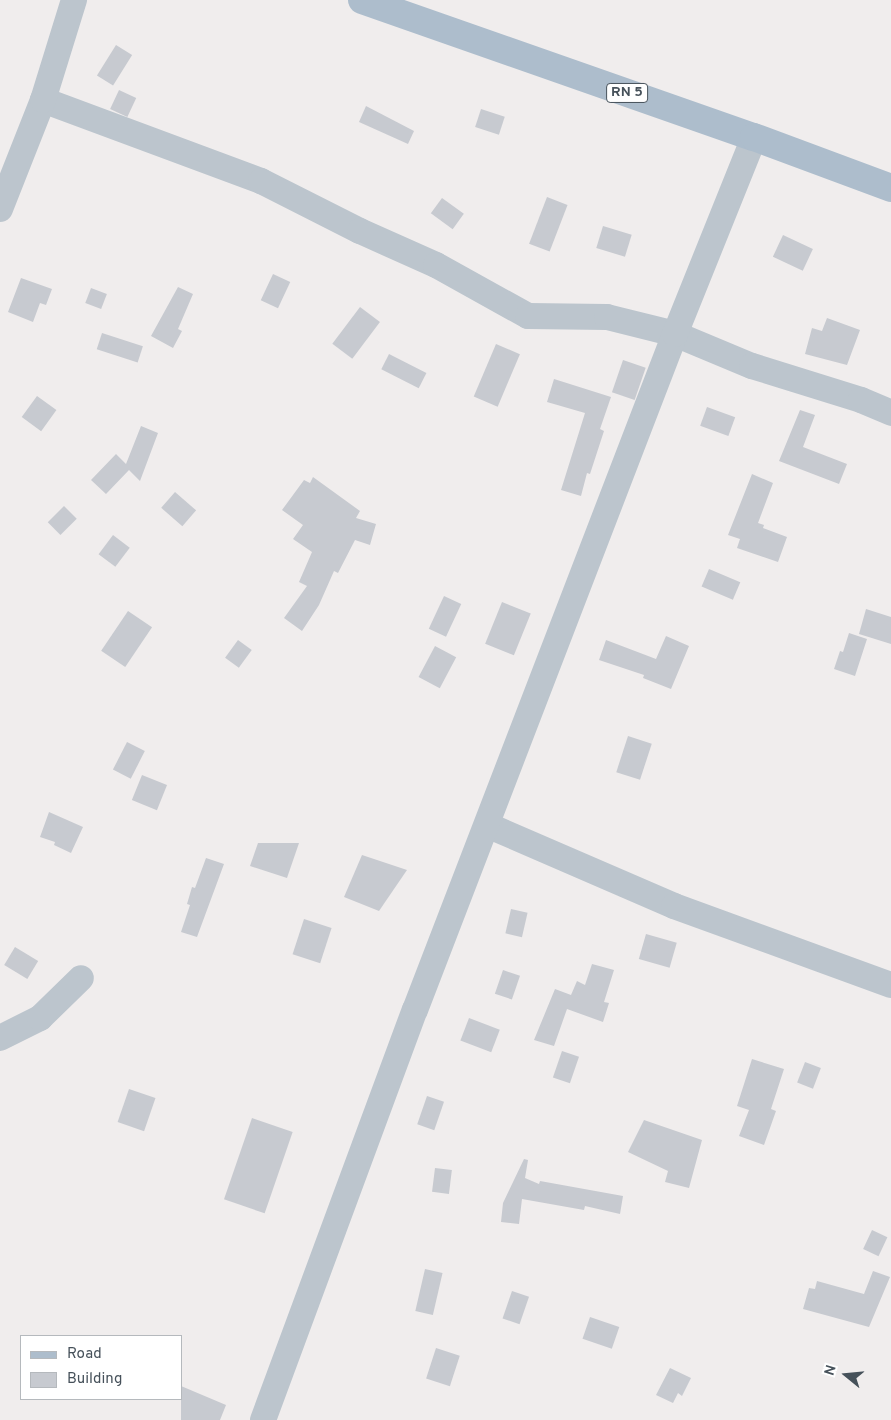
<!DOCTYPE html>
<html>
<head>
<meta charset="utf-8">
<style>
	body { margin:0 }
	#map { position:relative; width:891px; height:1420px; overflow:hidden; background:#f0eded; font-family:Overpass,sans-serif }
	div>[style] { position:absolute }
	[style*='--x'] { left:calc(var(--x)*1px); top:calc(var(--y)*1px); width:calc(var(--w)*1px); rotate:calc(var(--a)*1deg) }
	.building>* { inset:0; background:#c7cad0; transform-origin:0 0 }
	.street>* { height:26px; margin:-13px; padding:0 13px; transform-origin:13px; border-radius:13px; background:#bcc5cd }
	.primary>* { height:28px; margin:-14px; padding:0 14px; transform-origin:14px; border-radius:14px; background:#adbdcc }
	span { translate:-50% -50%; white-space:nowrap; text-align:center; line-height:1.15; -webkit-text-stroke:5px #fff; paint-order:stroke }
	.shield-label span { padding:1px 4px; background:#fff; border:1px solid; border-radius:4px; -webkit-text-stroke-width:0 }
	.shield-label { font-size:14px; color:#46515a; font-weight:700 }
	.legend { position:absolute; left:20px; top:1335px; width:162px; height:65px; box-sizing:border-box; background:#fff; border:1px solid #b5b9bd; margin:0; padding:6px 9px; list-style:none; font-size:15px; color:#46515a }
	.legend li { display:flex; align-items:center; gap:10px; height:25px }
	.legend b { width:25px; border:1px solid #b5b9bd }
	.north { position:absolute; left:821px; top:1350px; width:50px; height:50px; -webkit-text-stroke:4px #fff; paint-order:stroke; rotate:287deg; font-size:14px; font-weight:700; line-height:20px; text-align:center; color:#46515a }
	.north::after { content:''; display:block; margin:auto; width:18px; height:22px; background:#46515a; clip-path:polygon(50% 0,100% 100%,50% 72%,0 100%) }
</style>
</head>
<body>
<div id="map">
	<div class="building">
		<i style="left:116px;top:45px;width:19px;height:36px;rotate:32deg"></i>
		<i style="left:119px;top:90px;width:19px;height:21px;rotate:25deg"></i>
		<i style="clip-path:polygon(366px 106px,414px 131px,408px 144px,359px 122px)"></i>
		<i style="left:481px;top:109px;width:25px;height:19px;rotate:18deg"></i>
		<i style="left:547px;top:197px;width:22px;height:50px;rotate:21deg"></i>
		<i style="left:442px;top:198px;width:27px;height:19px;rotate:36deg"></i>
		<i style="left:603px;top:226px;width:30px;height:23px;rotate:17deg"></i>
		<i style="left:783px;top:235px;width:33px;height:24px;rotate:25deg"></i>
		<i style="left:273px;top:274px;width:19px;height:29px;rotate:25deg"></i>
		<i style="clip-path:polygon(21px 278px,52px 289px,46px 305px,40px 303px,33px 322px,8px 312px)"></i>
		<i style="clip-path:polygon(178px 287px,193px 294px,178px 329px,182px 331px,173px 348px,151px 336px)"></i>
		<i style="left:91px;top:288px;width:17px;height:16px;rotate:21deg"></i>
		<i style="left:360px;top:307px;width:25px;height:46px;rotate:37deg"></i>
		<i style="clip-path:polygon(827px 318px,860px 330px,847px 365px,805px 354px,812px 328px,822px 331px)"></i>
		<i style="left:102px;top:333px;width:43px;height:17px;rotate:18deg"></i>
		<i style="left:496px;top:344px;width:26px;height:57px;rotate:23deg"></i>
		<i style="left:389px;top:354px;width:42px;height:17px;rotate:27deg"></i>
		<i style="left:623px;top:360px;width:24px;height:34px;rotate:19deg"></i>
		<i style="clip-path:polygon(554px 379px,611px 397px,600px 429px,604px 431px,590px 474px,587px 473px,581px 496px,561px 490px,585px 413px,547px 402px)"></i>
		<i style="left:37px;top:396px;width:24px;height:26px;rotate:36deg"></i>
		<i style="left:707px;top:407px;width:30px;height:20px;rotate:20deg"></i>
		<i style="clip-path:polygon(800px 410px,815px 415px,803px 447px,847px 464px,839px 484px,779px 461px)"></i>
		<i style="clip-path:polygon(141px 426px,158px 433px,140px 481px,129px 470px,106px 494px,91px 480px,116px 454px,126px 464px)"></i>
		<i style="clip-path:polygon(752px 474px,773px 483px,758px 523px,764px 525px,763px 528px,787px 537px,778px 562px,737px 548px,740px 539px,728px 535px)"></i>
		<i style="clip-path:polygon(313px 477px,360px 511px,356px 518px,376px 524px,370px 545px,355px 540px,338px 573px,334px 571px,319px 605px,302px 631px,284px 618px,307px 586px,299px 582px,312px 552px,293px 539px,303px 525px,282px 510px,304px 480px,310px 483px)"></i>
		<i style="left:175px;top:492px;width:28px;height:21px;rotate:41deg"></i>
		<i style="left:64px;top:506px;width:18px;height:23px;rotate:45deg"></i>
		<i style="left:113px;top:535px;width:21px;height:24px;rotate:37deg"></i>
		<i style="left:709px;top:569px;width:34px;height:19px;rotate:23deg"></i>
		<i style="left:444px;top:596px;width:19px;height:36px;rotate:25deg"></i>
		<i style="left:502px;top:602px;width:31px;height:45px;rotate:22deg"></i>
		<i style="clip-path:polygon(866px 609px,891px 617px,891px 644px,859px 634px)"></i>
		<i style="left:128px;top:611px;width:29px;height:48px;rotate:34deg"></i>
		<i style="clip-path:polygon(849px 633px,867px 639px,855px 676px,834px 669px,840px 651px,843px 652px)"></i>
		<i style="clip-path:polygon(666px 636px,689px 646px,671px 689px,643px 678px,644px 675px,599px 660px,606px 640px,656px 659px)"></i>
		<i style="left:238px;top:640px;width:17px;height:22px;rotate:36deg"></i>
		<i style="left:435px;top:646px;width:24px;height:35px;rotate:28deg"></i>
		<i style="left:628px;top:736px;width:25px;height:38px;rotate:18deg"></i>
		<i style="left:127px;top:742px;width:20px;height:31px;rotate:27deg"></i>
		<i style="left:142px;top:775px;width:27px;height:27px;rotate:22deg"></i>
		<i style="clip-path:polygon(49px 812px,83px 827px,71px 853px,54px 845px,55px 842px,40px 837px)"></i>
		<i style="clip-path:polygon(258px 843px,299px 843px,287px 878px,250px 866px)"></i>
		<i style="clip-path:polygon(362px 855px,407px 870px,379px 911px,344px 897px)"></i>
		<i style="clip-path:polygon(206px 858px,224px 864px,197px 937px,181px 932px,190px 905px,187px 904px,192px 887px,195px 888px)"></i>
		<i style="left:511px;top:909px;width:17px;height:25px;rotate:13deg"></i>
		<i style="left:304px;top:919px;width:29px;height:37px;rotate:18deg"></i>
		<i style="left:646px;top:934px;width:32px;height:26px;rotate:16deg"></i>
		<i style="left:15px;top:947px;width:27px;height:21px;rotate:31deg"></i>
		<i style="clip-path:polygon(592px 964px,614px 970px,604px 1002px,609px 1003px,603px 1022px,567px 1009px,554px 1046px,534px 1040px,555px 989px,571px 995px,577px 981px,585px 985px)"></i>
		<i style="left:503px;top:970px;width:18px;height:25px;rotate:19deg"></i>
		<i style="left:469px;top:1018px;width:33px;height:24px;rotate:21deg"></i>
		<i style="left:562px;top:1051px;width:18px;height:28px;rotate:19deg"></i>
		<i style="clip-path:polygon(752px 1059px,784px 1069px,771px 1109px,776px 1111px,764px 1145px,739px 1136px,749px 1110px,737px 1106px)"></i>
		<i style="left:805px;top:1062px;width:17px;height:22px;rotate:21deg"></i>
		<i style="left:129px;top:1089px;width:28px;height:35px;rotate:19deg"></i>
		<i style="left:427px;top:1096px;width:18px;height:30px;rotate:19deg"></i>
		<i style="left:252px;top:1118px;width:43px;height:86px;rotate:19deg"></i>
		<i style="clip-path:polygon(644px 1120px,702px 1140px,689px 1188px,665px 1182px,668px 1171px,628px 1152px)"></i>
		<i style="clip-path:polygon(524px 1159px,528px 1160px,525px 1178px,539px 1184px,540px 1181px,623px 1196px,620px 1214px,585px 1206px,584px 1210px,522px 1199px,519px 1224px,501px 1222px,503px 1203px)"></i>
		<i style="left:435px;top:1168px;width:17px;height:24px;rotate:7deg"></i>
		<i style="left:872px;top:1230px;width:17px;height:21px;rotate:25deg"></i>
		<i style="left:425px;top:1269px;width:18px;height:43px;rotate:13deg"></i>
		<i style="clip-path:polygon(873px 1271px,890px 1277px,869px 1327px,803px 1309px,809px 1288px,815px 1289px,817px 1281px,864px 1294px)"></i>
		<i style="left:512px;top:1291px;width:18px;height:29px;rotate:19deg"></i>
		<i style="left:590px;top:1317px;width:31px;height:23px;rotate:19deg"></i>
		<i style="left:436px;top:1348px;width:25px;height:32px;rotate:18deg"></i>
		<i style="clip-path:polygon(670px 1368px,691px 1378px,682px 1396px,678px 1393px,673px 1403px,656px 1395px)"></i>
		<i style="clip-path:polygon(181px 1386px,226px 1405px,220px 1420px,181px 1420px)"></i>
	</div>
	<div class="street">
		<i style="--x:43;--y:100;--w:233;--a:20.4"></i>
		<i style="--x:261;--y:181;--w:111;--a:26.8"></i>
		<i style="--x:360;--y:231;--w:83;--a:24.1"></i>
		<i style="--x:436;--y:265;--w:105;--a:29"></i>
		<i style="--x:528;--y:316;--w:79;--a:0.7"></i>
		<i style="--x:607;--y:317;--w:70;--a:14"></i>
		<i style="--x:675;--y:334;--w:83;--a:22.6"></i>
		<i style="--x:752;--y:366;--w:114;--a:17.3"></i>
		<i style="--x:861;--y:400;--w:33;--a:23"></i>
		<i style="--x:0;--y:209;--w:117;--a:-68.5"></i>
		<i style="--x:43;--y:100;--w:105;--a:-72.8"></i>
		<i style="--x:487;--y:825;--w:204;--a:23.4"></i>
		<i style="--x:674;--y:906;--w:231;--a:20"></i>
		<i style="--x:0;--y:1038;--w:45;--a:-26.6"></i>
		<i style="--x:40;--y:1018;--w:57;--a:-44.3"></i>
		<i style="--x:263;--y:1420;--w:437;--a:-69.7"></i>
		<i style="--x:415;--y:1010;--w:724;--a:-68.96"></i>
		<i style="--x:675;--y:334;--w:212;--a:-68.1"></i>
	</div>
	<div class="primary">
		<i style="--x:362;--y:0;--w:415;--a:19.3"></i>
		<i style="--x:754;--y:137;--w:146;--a:20.4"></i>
	</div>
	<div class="shield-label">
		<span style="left:627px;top:93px">RN 5</span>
	</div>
	<ul class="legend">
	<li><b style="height:6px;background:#adbdcc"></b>Road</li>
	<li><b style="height:14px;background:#c7cad0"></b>Building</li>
	</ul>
	<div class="north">N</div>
</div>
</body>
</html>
